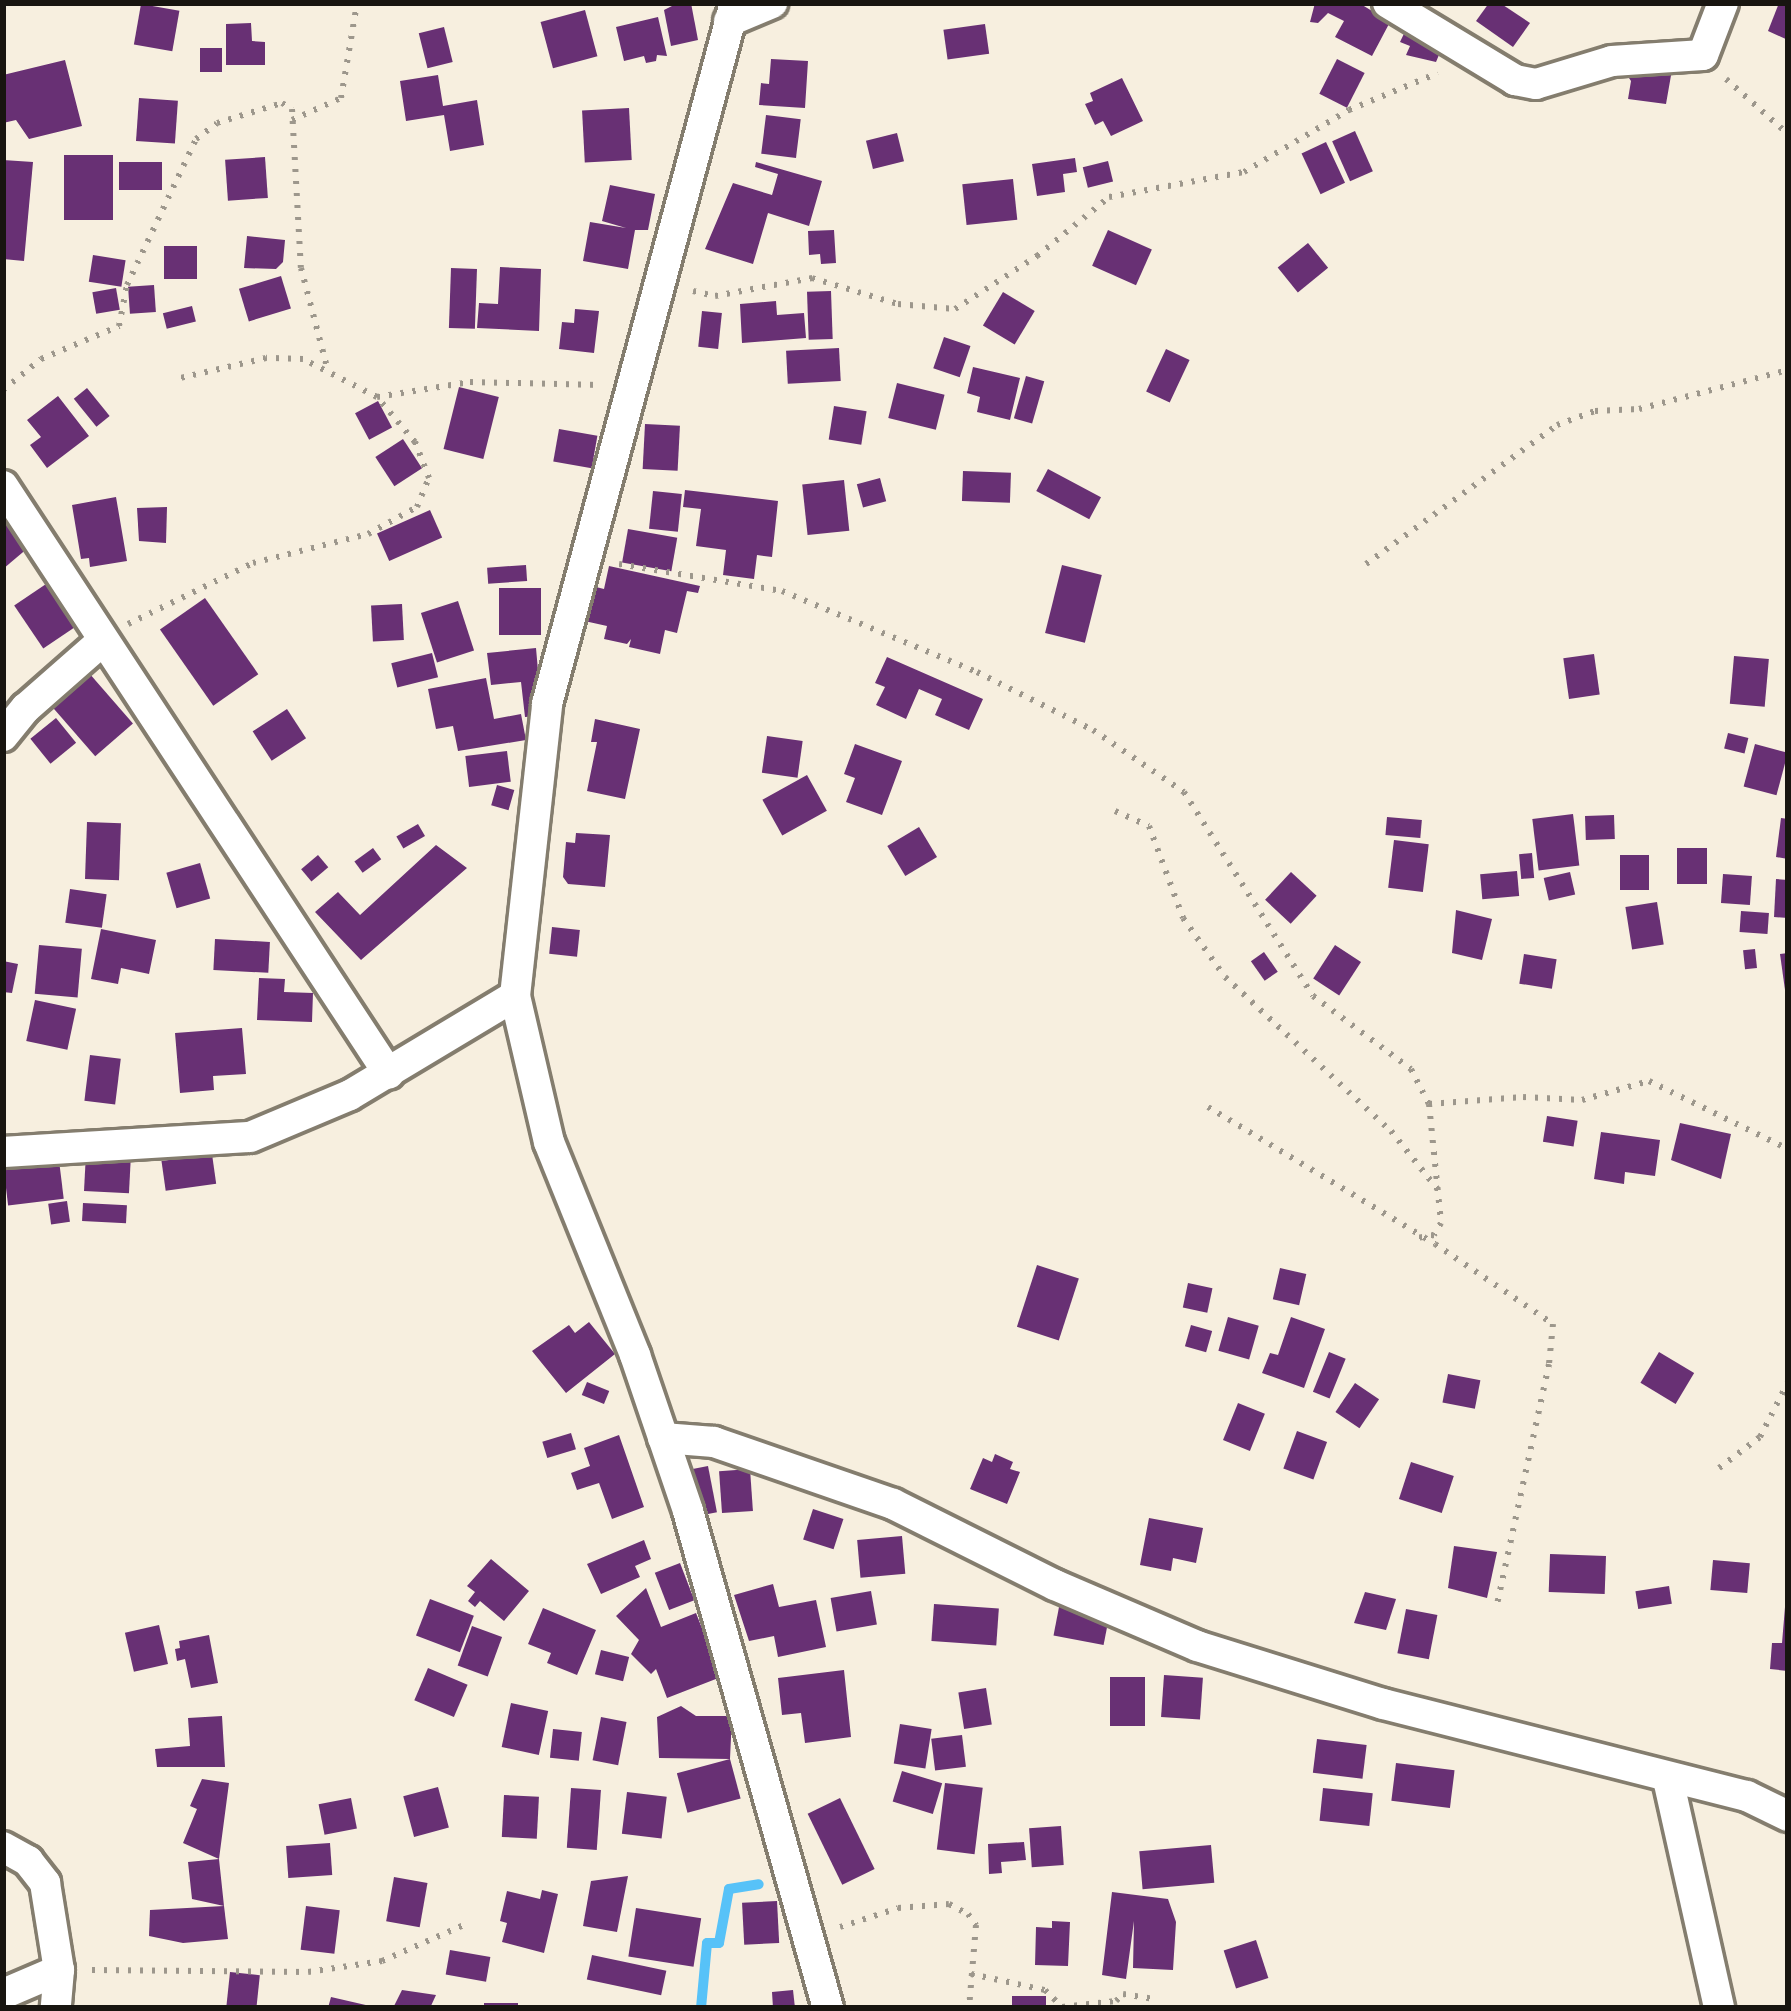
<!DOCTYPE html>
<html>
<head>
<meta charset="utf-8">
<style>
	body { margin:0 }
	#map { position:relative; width:1791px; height:2011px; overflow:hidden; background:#f7efdf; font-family:Signika,sans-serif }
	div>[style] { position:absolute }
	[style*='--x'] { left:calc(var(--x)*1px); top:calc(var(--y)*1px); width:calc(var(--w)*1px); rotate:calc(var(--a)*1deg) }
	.stream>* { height:10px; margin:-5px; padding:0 5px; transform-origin:5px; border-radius:5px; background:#57c2f8 }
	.building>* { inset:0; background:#683074; transform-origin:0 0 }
	.path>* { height:6px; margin-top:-3px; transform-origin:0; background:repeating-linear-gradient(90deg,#9d978c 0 3px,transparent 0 12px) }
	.roads { filter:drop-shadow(3px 0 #847d6e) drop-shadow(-3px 0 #847d6e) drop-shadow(0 3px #847d6e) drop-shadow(0 -3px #847d6e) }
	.street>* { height:30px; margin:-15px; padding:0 15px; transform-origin:15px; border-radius:15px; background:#fff }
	span { translate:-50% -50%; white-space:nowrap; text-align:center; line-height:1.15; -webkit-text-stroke:12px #f7efdf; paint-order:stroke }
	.frame { position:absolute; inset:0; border:6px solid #181510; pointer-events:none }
</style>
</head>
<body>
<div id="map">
	<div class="stream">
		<i style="--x:701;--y:2008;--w:65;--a:-84.7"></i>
		<i style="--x:707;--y:1943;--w:12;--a:0"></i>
		<i style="--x:719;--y:1943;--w:55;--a:-79.5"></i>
		<i style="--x:729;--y:1889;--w:30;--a:-9"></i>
	</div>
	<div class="building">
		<i style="clip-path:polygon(678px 3px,691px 3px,698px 40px,671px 46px,664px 10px)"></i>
		<i style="clip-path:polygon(1315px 3px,1359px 3px,1390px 22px,1372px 56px,1335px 37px,1344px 21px,1328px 13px,1318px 23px,1310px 22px)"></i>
		<i style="clip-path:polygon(1489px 3px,1500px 3px,1530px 23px,1513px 47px,1476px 21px)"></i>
		<i style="clip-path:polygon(1779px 3px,1788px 3px,1788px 40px,1768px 31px)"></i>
		<i style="left:141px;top:4px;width:39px;height:41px;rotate:10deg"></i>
		<i style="left:585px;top:10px;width:48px;height:46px;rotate:75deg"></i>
		<i style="clip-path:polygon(658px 17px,667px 56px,657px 55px,656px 61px,646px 63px,644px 56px,624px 61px,616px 27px)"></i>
		<i style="clip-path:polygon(1410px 21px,1446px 38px,1436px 62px,1406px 55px,1410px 46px,1400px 42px)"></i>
		<i style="clip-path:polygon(251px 23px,252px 41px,265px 42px,265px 65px,226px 65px,226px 24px)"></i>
		<i style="left:985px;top:24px;width:30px;height:42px;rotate:82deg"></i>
		<i style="left:444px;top:27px;width:36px;height:26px;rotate:76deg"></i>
		<i style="left:222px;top:48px;width:24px;height:22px;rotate:90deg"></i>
		<i style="clip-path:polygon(771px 59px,808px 61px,805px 108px,759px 105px,761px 83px,769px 84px)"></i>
		<i style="left:1337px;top:59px;width:31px;height:39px;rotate:27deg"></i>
		<i style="clip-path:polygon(1633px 59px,1673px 64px,1666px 104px,1628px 99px,1631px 81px,1627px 75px)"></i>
		<i style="clip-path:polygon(65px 60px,82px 126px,29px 139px,16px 120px,3px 123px,3px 75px)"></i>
		<i style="clip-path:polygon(438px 75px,443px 106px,477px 100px,484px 145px,450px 151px,444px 115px,406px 121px,400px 81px)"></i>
		<i style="clip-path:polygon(1122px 78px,1143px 121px,1111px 136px,1103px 121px,1095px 125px,1085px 104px,1093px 101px,1090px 93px)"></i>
		<i style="left:139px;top:98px;width:39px;height:43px;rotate:4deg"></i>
		<i style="left:629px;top:108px;width:52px;height:47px;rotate:87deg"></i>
		<i style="left:766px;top:115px;width:35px;height:39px;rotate:7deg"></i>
		<i style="left:1355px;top:131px;width:44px;height:25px;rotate:66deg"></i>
		<i style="left:897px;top:133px;width:29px;height:32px;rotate:76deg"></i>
		<i style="left:1326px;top:142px;width:45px;height:27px;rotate:65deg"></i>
		<i style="left:64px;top:155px;width:49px;height:65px"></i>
		<i style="left:265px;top:157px;width:41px;height:40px;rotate:86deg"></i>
		<i style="clip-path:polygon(1075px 158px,1077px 172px,1063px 174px,1065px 192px,1037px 196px,1032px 164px)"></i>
		<i style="clip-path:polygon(3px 160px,33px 162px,24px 261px,3px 259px)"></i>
		<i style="left:1108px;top:161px;width:21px;height:26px;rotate:76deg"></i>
		<i style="left:119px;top:162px;width:43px;height:28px"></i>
		<i style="clip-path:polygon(756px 162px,822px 181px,809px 226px,768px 213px,753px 264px,705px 249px,733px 183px,772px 195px,778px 174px,755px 167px)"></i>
		<i style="left:1013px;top:179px;width:41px;height:51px;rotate:84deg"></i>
		<i style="clip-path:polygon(610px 185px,655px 194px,648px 230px,635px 230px,628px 269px,583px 261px,590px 222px,626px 228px,602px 221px)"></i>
		<i style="clip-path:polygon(834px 230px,836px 263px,821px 264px,820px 254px,809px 255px,808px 231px)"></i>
		<i style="left:1108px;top:230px;width:48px;height:39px;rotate:24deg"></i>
		<i style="clip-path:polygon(247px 236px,285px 240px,283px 262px,276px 269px,244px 268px)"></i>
		<i style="left:1308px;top:243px;width:32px;height:39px;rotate:51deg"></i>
		<i style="left:164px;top:246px;width:33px;height:33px"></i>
		<i style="left:93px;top:255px;width:33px;height:27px;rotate:9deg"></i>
		<i style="clip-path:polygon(500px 267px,541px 269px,539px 331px,477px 328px,479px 303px,498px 304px)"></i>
		<i style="left:451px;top:268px;width:26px;height:60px;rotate:2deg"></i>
		<i style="left:281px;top:276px;width:34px;height:44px;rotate:73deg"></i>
		<i style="left:154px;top:285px;width:27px;height:26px;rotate:86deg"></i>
		<i style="left:116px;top:288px;width:22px;height:24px;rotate:80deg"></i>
		<i style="left:831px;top:291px;width:48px;height:24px;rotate:88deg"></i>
		<i style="left:1003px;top:292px;width:37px;height:39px;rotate:31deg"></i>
		<i style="clip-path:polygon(776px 301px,777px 315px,804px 313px,806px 338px,742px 343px,740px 304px)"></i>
		<i style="left:192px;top:306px;width:16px;height:30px;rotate:76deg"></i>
		<i style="clip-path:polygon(575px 309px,599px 311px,594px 353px,559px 349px,562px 322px,574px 323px)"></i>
		<i style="left:702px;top:311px;width:20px;height:36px;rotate:6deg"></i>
		<i style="left:944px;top:337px;width:28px;height:33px;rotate:19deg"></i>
		<i style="left:839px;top:348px;width:33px;height:53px;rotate:87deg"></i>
		<i style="left:1166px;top:349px;width:26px;height:47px;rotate:25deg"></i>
		<i style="clip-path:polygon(973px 367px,1020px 378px,1010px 420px,977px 412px,980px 397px,967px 393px)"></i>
		<i style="left:1026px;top:376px;width:19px;height:44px;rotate:16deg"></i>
		<i style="left:897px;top:383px;width:49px;height:36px;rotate:14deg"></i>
		<i style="left:459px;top:387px;width:41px;height:64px;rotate:14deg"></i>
		<i style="left:87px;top:388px;width:36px;height:17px;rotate:51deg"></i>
		<i style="clip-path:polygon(58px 396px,89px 436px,47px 468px,30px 445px,41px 437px,27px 420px)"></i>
		<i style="left:378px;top:401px;width:30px;height:26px;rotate:62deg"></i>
		<i style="left:834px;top:406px;width:33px;height:34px;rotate:9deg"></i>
		<i style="left:645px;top:424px;width:35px;height:45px;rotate:3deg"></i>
		<i style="left:559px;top:429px;width:39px;height:33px;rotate:10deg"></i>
		<i style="left:403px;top:439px;width:35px;height:33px;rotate:57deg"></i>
		<i style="left:1048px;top:469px;width:60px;height:25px;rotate:28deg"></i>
		<i style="left:963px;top:471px;width:48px;height:30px;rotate:2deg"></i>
		<i style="left:880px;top:478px;width:24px;height:24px;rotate:75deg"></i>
		<i style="left:844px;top:480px;width:51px;height:42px;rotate:84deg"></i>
		<i style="clip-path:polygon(685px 490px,778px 501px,772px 557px,757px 555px,754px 579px,723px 575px,726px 550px,696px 546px,701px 509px,683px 507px)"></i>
		<i style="left:653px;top:491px;width:29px;height:38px;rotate:6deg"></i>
		<i style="clip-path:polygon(116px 497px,127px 561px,90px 567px,89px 558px,81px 559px,72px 505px)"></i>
		<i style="clip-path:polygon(167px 507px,166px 543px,139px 541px,137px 508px)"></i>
		<i style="left:430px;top:510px;width:30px;height:58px;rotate:66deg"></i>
		<i style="clip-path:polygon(3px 516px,29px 547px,3px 569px)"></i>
		<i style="left:628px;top:529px;width:50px;height:34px;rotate:10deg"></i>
		<i style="left:526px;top:565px;width:16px;height:39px;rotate:86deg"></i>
		<i style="left:1062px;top:565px;width:41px;height:70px;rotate:14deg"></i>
		<i style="clip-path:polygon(609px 566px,700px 586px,698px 593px,687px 591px,677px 633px,665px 630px,660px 654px,629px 647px,631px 639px,627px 644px,604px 639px,607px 626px,580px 620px,588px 585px,604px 589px)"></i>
		<i style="left:49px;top:582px;width:52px;height:42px;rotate:56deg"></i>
		<i style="left:541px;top:588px;width:47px;height:42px;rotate:90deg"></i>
		<i style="left:205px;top:598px;width:93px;height:55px;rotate:55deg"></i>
		<i style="left:458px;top:601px;width:52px;height:39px;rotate:72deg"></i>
		<i style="left:402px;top:604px;width:36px;height:31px;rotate:87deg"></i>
		<i style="clip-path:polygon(536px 648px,542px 716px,525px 717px,521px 682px,491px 685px,487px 653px)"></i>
		<i style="left:432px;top:653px;width:25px;height:42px;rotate:76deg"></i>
		<i style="left:1594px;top:654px;width:41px;height:31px;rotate:82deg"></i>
		<i style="left:1734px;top:656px;width:35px;height:48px;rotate:5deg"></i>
		<i style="clip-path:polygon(887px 657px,983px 699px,969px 730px,935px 715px,942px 699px,919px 689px,906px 719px,876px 705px,885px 687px,875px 683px)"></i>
		<i style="left:89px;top:673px;width:67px;height:50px;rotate:49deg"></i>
		<i style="clip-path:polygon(486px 678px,494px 719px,521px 714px,526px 740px,458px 751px,453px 726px,436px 729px,428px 689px)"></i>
		<i style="left:287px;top:709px;width:35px;height:41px;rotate:57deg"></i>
		<i style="left:56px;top:718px;width:32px;height:33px;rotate:51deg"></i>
		<i style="clip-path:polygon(595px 719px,640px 729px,625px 799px,587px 791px,597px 742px,591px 742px)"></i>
		<i style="left:1728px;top:733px;width:21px;height:16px;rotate:14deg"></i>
		<i style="left:767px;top:736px;width:36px;height:37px;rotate:8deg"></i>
		<i style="clip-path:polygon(855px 744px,902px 761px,882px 815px,846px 802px,855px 778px,844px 774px)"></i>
		<i style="left:1755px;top:744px;width:34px;height:44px;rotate:15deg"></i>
		<i style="left:507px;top:751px;width:31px;height:42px;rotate:83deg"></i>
		<i style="left:807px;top:775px;width:41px;height:51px;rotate:61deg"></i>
		<i style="left:497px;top:785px;width:18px;height:21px;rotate:16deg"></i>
		<i style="left:1573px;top:814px;width:52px;height:41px;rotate:83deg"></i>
		<i style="left:1614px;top:815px;width:24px;height:29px;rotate:88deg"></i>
		<i style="left:1387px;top:817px;width:35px;height:18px;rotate:5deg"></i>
		<i style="clip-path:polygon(1781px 818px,1788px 819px,1788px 859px,1776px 857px)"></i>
		<i style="left:87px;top:822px;width:34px;height:57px;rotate:2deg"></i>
		<i style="left:418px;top:824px;width:14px;height:25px;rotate:60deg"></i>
		<i style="left:919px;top:827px;width:35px;height:37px;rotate:59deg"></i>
		<i style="clip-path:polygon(576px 833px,610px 835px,605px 887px,568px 884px,563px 877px,566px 842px,575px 843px)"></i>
		<i style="left:1394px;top:840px;width:35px;height:48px;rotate:7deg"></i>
		<i style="clip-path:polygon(436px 845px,467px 868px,361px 960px,315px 912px,338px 892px,360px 915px)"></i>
		<i style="left:373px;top:848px;width:14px;height:23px;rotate:54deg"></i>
		<i style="left:1677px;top:848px;width:30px;height:36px"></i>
		<i style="left:1532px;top:853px;width:25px;height:13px;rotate:85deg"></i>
		<i style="left:318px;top:855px;width:16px;height:22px;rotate:50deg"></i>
		<i style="left:1649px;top:855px;width:35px;height:29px;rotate:90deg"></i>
		<i style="left:200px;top:863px;width:37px;height:35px;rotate:74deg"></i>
		<i style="left:1517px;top:871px;width:25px;height:37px;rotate:85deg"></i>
		<i style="left:1291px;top:872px;width:35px;height:38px;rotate:43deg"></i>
		<i style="left:1570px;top:872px;width:23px;height:27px;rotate:77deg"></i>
		<i style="left:1723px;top:874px;width:29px;height:29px;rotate:4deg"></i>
		<i style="clip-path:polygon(1776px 879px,1788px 880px,1788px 918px,1774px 917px)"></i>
		<i style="left:70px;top:889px;width:37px;height:34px;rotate:8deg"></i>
		<i style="left:1657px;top:902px;width:43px;height:32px;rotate:81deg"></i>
		<i style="clip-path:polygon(1456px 910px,1492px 919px,1482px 960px,1452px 953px)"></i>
		<i style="left:1741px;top:911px;width:28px;height:21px;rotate:4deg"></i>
		<i style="left:552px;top:927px;width:28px;height:27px;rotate:6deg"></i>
		<i style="clip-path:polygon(101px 929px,156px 940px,149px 974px,121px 968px,118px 984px,91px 979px)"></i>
		<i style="left:215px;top:939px;width:55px;height:31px;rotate:3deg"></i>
		<i style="left:39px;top:945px;width:43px;height:49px;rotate:5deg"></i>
		<i style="left:1335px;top:945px;width:31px;height:40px;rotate:33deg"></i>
		<i style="left:1755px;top:949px;width:19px;height:12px;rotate:84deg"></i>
		<i style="left:1264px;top:952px;width:24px;height:16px;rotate:55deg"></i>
		<i style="clip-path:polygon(1788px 953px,1788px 989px,1785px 990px,1780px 954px)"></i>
		<i style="left:1524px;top:954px;width:33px;height:30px;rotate:9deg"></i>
		<i style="clip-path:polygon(3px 961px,18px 964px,12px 993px,3px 992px)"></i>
		<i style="clip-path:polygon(259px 978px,285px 979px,284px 992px,313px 993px,312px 1022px,257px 1020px)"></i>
		<i style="left:35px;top:1000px;width:42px;height:42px;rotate:12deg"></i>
		<i style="clip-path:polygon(242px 1028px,246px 1074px,213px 1076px,214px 1090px,180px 1093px,175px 1033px)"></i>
		<i style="left:90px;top:1055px;width:31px;height:46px;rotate:7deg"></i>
		<i style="left:1547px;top:1116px;width:31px;height:26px;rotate:9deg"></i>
		<i style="clip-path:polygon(1680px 1123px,1731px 1134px,1721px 1179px,1671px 1160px)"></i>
		<i style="clip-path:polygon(1601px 1132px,1660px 1140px,1655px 1176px,1625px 1172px,1624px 1184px,1594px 1179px)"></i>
		<i style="left:58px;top:1152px;width:47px;height:56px;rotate:83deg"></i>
		<i style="left:86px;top:1153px;width:45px;height:38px;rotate:3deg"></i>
		<i style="left:212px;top:1154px;width:30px;height:51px;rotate:82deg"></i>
		<i style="left:67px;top:1201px;width:21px;height:19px;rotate:82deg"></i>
		<i style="left:83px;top:1203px;width:44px;height:18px;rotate:3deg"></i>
		<i style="left:1037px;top:1265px;width:44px;height:65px;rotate:18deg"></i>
		<i style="left:1280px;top:1268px;width:27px;height:32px;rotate:13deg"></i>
		<i style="left:1188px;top:1283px;width:25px;height:25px;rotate:12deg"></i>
		<i style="left:1228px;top:1317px;width:32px;height:35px;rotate:16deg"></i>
		<i style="clip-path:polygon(1291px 1317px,1325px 1329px,1304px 1388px,1262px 1373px,1270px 1353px,1278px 1355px)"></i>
		<i style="clip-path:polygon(589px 1322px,615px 1354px,566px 1393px,532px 1351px,569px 1325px,575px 1333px)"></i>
		<i style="left:1191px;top:1325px;width:22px;height:22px;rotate:16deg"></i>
		<i style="left:1329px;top:1352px;width:18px;height:43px;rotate:22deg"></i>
		<i style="left:1659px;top:1352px;width:41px;height:36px;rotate:31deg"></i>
		<i style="left:1448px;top:1374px;width:33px;height:29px;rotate:11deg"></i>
		<i style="left:587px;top:1382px;width:24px;height:14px;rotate:22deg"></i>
		<i style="left:1355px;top:1383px;width:29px;height:35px;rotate:34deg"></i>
		<i style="left:1238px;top:1403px;width:29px;height:40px;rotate:22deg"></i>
		<i style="left:1297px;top:1431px;width:32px;height:40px;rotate:20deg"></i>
		<i style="left:571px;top:1433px;width:17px;height:30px;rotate:73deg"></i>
		<i style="clip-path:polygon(619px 1435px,644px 1507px,612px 1519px,599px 1483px,577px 1490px,571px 1473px,590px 1466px,584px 1448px)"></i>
		<i style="clip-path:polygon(995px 1454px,1013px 1462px,1010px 1469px,1020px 1472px,1007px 1504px,970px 1489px,983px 1458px,992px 1462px)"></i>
		<i style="left:1411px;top:1462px;width:45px;height:39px;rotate:18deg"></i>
		<i style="left:708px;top:1466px;width:47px;height:17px;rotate:79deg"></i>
		<i style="left:750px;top:1469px;width:42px;height:31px;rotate:86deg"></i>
		<i style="left:813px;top:1509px;width:32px;height:32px;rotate:18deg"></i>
		<i style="clip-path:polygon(1149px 1518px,1203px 1528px,1196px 1563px,1173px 1558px,1171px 1571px,1140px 1565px)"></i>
		<i style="left:902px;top:1536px;width:38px;height:45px;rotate:85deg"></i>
		<i style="clip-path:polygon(644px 1540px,651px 1559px,635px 1566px,640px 1577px,601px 1594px,587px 1564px)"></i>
		<i style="clip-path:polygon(1454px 1546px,1497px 1552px,1487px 1598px,1448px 1588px)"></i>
		<i style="left:1606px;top:1556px;width:38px;height:56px;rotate:92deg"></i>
		<i style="clip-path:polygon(491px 1559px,529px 1591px,504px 1621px,480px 1601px,475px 1607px,468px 1601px,475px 1592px,467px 1586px)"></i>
		<i style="left:1713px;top:1560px;width:37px;height:30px;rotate:5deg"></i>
		<i style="left:680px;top:1563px;width:40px;height:27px;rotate:69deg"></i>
		<i style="clip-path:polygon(773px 1584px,779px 1607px,816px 1600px,826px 1647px,778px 1657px,774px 1636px,749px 1641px,734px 1595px)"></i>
		<i style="left:1669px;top:1586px;width:18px;height:34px;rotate:81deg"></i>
		<i style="clip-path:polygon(646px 1588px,661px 1627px,696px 1613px,721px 1677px,667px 1698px,656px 1669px,651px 1674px,631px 1654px,639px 1640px,616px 1616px)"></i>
		<i style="left:871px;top:1591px;width:34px;height:41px;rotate:80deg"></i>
		<i style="clip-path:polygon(1365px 1592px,1396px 1599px,1386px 1630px,1354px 1623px)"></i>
		<i style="left:430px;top:1599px;width:47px;height:39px;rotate:21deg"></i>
		<i style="left:1060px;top:1602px;width:51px;height:34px;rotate:11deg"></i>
		<i style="left:934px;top:1604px;width:65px;height:37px;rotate:4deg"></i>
		<i style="clip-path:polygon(1785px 1607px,1788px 1607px,1788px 1671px,1770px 1669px,1772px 1643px,1782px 1643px)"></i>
		<i style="clip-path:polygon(543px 1608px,596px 1630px,577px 1675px,547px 1663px,551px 1653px,528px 1644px)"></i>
		<i style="left:1406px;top:1609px;width:32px;height:45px;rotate:11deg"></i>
		<i style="left:159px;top:1625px;width:40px;height:35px;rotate:77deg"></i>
		<i style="left:472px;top:1626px;width:32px;height:42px;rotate:20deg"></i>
		<i style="clip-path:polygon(209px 1635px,218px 1683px,191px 1688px,185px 1659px,177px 1661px,175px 1649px,180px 1648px,179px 1641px)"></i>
		<i style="left:601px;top:1650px;width:29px;height:25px;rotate:14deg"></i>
		<i style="left:428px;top:1668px;width:43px;height:35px;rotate:23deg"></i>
		<i style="clip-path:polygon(844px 1670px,851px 1737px,805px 1743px,801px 1713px,782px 1715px,778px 1678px)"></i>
		<i style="left:1164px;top:1675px;width:39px;height:42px;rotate:4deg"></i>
		<i style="left:1110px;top:1677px;width:35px;height:49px"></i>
		<i style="left:986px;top:1688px;width:37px;height:28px;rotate:81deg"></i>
		<i style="left:511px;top:1703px;width:38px;height:45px;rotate:12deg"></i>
		<i style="clip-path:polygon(681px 1706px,696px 1716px,732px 1716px,730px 1759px,659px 1758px,657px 1717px)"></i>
		<i style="clip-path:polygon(222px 1716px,225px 1767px,157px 1767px,155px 1749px,190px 1746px,188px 1718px)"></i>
		<i style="left:601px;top:1717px;width:26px;height:44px;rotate:11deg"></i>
		<i style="left:900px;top:1724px;width:32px;height:40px;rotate:9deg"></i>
		<i style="left:553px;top:1729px;width:29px;height:29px;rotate:6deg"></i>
		<i style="left:962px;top:1735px;width:32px;height:31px;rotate:83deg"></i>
		<i style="left:1317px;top:1739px;width:50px;height:34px;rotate:7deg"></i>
		<i style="left:730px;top:1759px;width:41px;height:55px;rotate:75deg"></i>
		<i style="left:1396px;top:1763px;width:59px;height:38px;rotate:7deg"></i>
		<i style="left:902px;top:1771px;width:42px;height:32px;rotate:17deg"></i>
		<i style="clip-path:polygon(202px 1779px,229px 1783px,219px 1859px,224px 1906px,192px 1899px,188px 1862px,219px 1859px,183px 1843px,197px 1809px,190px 1806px)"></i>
		<i style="left:945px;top:1783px;width:38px;height:67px;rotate:7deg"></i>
		<i style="left:438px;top:1787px;width:42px;height:36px;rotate:75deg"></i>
		<i style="left:571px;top:1788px;width:30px;height:60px;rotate:4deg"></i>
		<i style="left:1323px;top:1788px;width:50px;height:33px;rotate:6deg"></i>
		<i style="left:627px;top:1792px;width:40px;height:42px;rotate:7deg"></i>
		<i style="left:504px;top:1795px;width:35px;height:42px;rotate:3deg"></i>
		<i style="left:351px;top:1798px;width:31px;height:33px;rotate:79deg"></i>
		<i style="left:840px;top:1798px;width:79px;height:36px;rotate:64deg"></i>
		<i style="left:1061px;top:1826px;width:39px;height:32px;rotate:86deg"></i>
		<i style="clip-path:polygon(1024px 1842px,1026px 1860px,1001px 1862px,1002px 1873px,989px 1874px,988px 1844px)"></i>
		<i style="left:330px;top:1843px;width:32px;height:44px;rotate:86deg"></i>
		<i style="left:1211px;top:1845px;width:38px;height:72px;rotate:85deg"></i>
		<i style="clip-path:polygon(628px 1876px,617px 1932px,583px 1926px,591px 1881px)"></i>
		<i style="left:394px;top:1877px;width:34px;height:45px;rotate:10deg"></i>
		<i style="clip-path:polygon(542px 1890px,558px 1894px,544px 1953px,502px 1942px,507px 1923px,500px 1921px,507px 1891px,540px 1899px)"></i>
		<i style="clip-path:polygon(1112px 1892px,1168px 1899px,1176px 1922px,1173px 1970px,1133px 1968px,1134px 1921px,1126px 1979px,1102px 1975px)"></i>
		<i style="left:777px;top:1901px;width:42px;height:35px;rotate:87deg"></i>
		<i style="clip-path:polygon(224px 1906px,228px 1939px,183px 1943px,149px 1936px,150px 1910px)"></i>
		<i style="left:306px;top:1906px;width:34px;height:44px;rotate:7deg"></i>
		<i style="left:636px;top:1908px;width:66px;height:49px;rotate:9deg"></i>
		<i style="clip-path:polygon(1052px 1921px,1070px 1922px,1068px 1966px,1035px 1965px,1036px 1927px,1052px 1928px)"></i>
		<i style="left:1256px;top:1940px;width:40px;height:34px;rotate:72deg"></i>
		<i style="left:450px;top:1950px;width:41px;height:25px;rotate:10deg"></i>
		<i style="left:592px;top:1955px;width:76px;height:25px;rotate:12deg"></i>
		<i style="left:230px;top:1972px;width:30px;height:36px;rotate:6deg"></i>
		<i style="clip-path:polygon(402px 1990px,436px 1995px,430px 2008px,393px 2008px)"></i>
		<i style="clip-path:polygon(793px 1990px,795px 2008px,773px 2008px,772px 1992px)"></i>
		<i style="left:1046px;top:1996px;width:12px;height:34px;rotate:90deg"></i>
		<i style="clip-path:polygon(331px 1997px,370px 2006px,369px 2008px,328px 2008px)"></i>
		<i style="left:484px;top:2003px;width:34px;height:5px"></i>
	</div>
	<div class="path">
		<i style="--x:1726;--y:79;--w:83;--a:41.6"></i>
		<i style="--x:292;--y:120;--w:54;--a:-24.2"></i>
		<i style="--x:341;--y:98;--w:96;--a:-80.4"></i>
		<i style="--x:693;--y:291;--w:23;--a:13"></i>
		<i style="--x:715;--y:296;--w:99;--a:-10.5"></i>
		<i style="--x:812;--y:278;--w:90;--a:16.8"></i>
		<i style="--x:898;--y:304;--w:57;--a:5"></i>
		<i style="--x:955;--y:309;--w:98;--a:-32.9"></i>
		<i style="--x:1037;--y:256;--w:93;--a:-39.3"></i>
		<i style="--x:1109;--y:197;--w:137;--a:-10.5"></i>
		<i style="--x:1244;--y:172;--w:122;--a:-30.6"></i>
		<i style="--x:1349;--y:110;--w:96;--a:-22.6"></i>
		<i style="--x:3;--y:390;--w:49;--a:-39.2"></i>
		<i style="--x:41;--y:359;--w:85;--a:-22.9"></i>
		<i style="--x:119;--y:326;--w:42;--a:-79"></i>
		<i style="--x:127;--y:285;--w:161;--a:-64.7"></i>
		<i style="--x:196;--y:139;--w:26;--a:-37"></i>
		<i style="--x:217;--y:123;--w:68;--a:-17.1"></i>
		<i style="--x:282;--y:103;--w:12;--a:31"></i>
		<i style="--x:292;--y:109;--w:159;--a:86.8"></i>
		<i style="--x:301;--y:268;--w:106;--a:75.3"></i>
		<i style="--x:377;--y:397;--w:94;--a:-9.2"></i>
		<i style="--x:470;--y:382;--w:130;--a:1.3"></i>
		<i style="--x:619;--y:564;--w:165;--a:9.4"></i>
		<i style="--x:782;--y:591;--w:211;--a:22.6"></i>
		<i style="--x:977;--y:672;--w:130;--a:26.6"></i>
		<i style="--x:1093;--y:730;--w:110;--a:34.3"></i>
		<i style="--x:1184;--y:792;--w:241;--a:57.7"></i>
		<i style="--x:1313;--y:996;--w:122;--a:36.7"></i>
		<i style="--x:1411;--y:1069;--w:39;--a:63"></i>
		<i style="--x:1429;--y:1104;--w:120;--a:84.2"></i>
		<i style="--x:1441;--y:1223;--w:14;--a:120"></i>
		<i style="--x:1434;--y:1235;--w:17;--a:170"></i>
		<i style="--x:1366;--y:564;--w:236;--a:-36"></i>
		<i style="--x:1557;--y:425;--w:40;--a:-20.2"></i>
		<i style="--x:1595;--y:411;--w:44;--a:-2.6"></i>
		<i style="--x:1639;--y:409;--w:154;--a:-14.7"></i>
		<i style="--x:128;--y:624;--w:139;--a:-26"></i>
		<i style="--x:253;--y:563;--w:119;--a:-14.2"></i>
		<i style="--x:368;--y:534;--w:56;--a:-28.9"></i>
		<i style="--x:417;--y:507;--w:31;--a:-68"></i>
		<i style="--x:429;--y:478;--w:39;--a:-111"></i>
		<i style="--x:415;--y:442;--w:59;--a:-130.2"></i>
		<i style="--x:377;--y:397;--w:83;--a:-152.8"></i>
		<i style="--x:303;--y:359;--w:37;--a:-178"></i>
		<i style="--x:266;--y:358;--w:92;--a:166.9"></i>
		<i style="--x:1115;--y:811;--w:37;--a:24"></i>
		<i style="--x:1149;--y:826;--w:98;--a:69.7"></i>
		<i style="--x:1183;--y:918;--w:72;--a:54.6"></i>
		<i style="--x:1225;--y:977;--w:226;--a:42.9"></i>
		<i style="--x:1391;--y:1131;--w:77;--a:51.3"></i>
		<i style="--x:1429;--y:1104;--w:94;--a:-4.3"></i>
		<i style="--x:1523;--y:1097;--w:59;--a:2.9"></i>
		<i style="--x:1582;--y:1100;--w:70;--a:-15.8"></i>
		<i style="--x:1649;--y:1081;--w:155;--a:26.1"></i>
		<i style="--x:1208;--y:1107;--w:265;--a:31.1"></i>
		<i style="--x:1435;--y:1244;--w:143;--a:34.1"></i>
		<i style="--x:1553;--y:1324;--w:40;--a:95.7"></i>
		<i style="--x:1549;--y:1364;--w:246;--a:102.2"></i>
		<i style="--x:1719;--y:1468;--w:51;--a:-37.1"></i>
		<i style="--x:1760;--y:1437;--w:62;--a:-63"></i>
		<i style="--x:840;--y:1927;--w:61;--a:-18.1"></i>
		<i style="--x:898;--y:1908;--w:51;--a:-4.5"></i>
		<i style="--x:949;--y:1904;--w:21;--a:28"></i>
		<i style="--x:968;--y:1914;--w:14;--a:54"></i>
		<i style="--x:976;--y:1925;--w:83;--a:94.8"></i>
		<i style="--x:92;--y:1970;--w:216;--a:0.5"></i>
		<i style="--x:308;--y:1972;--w:75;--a:-8.5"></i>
		<i style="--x:382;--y:1961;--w:90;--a:-23.7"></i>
		<i style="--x:971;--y:1974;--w:76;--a:12.2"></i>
		<i style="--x:1045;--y:1990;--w:24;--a:45"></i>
		<i style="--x:1062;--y:2007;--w:54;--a:-6.3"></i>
		<i style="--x:1116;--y:2001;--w:10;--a:-45"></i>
		<i style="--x:1123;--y:1994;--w:33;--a:9"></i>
	</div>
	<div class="roads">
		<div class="street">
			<i style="--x:1388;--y:3;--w:149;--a:31.2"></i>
			<i style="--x:1515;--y:80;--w:21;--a:11"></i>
			<i style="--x:1536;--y:84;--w:79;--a:-16.8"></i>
			<i style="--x:1612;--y:61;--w:91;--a:-3.8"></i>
			<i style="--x:1703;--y:55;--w:56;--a:-69"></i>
			<i style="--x:729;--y:21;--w:47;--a:-22.7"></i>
			<i style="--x:3;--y:486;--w:703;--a:56.72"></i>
			<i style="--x:3;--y:736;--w:36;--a:-51"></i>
			<i style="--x:26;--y:708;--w:100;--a:-41.3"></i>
			<i style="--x:515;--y:996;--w:294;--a:-83.7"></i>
			<i style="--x:547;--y:704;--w:726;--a:-74.99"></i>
			<i style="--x:3;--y:1152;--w:247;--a:-3.5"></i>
			<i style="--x:250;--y:1137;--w:108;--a:-22.8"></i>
			<i style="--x:350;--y:1095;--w:192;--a:-31"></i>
			<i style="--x:515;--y:996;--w:150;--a:76.9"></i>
			<i style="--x:549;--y:1142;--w:230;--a:68"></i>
			<i style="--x:635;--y:1355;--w:165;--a:71.2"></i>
			<i style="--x:688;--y:1511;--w:516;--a:74.27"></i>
			<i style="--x:663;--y:1438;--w:51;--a:4.5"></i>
			<i style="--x:714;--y:1442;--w:189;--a:19.1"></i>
			<i style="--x:893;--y:1504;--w:181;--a:26.6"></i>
			<i style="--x:1055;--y:1585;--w:155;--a:23.2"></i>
			<i style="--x:1197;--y:1646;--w:195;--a:17.3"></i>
			<i style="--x:1383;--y:1704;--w:375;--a:14.2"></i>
			<i style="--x:1747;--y:1796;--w:46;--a:26"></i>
			<i style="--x:1668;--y:1779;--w:235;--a:77.4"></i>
			<i style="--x:3;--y:1847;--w:29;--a:29"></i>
			<i style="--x:28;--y:1861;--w:28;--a:52"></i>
			<i style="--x:45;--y:1883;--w:88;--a:80.9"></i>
			<i style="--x:59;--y:1970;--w:38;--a:95"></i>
			<i style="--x:3;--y:1994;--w:61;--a:-23.2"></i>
		</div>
	</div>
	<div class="frame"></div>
</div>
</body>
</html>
